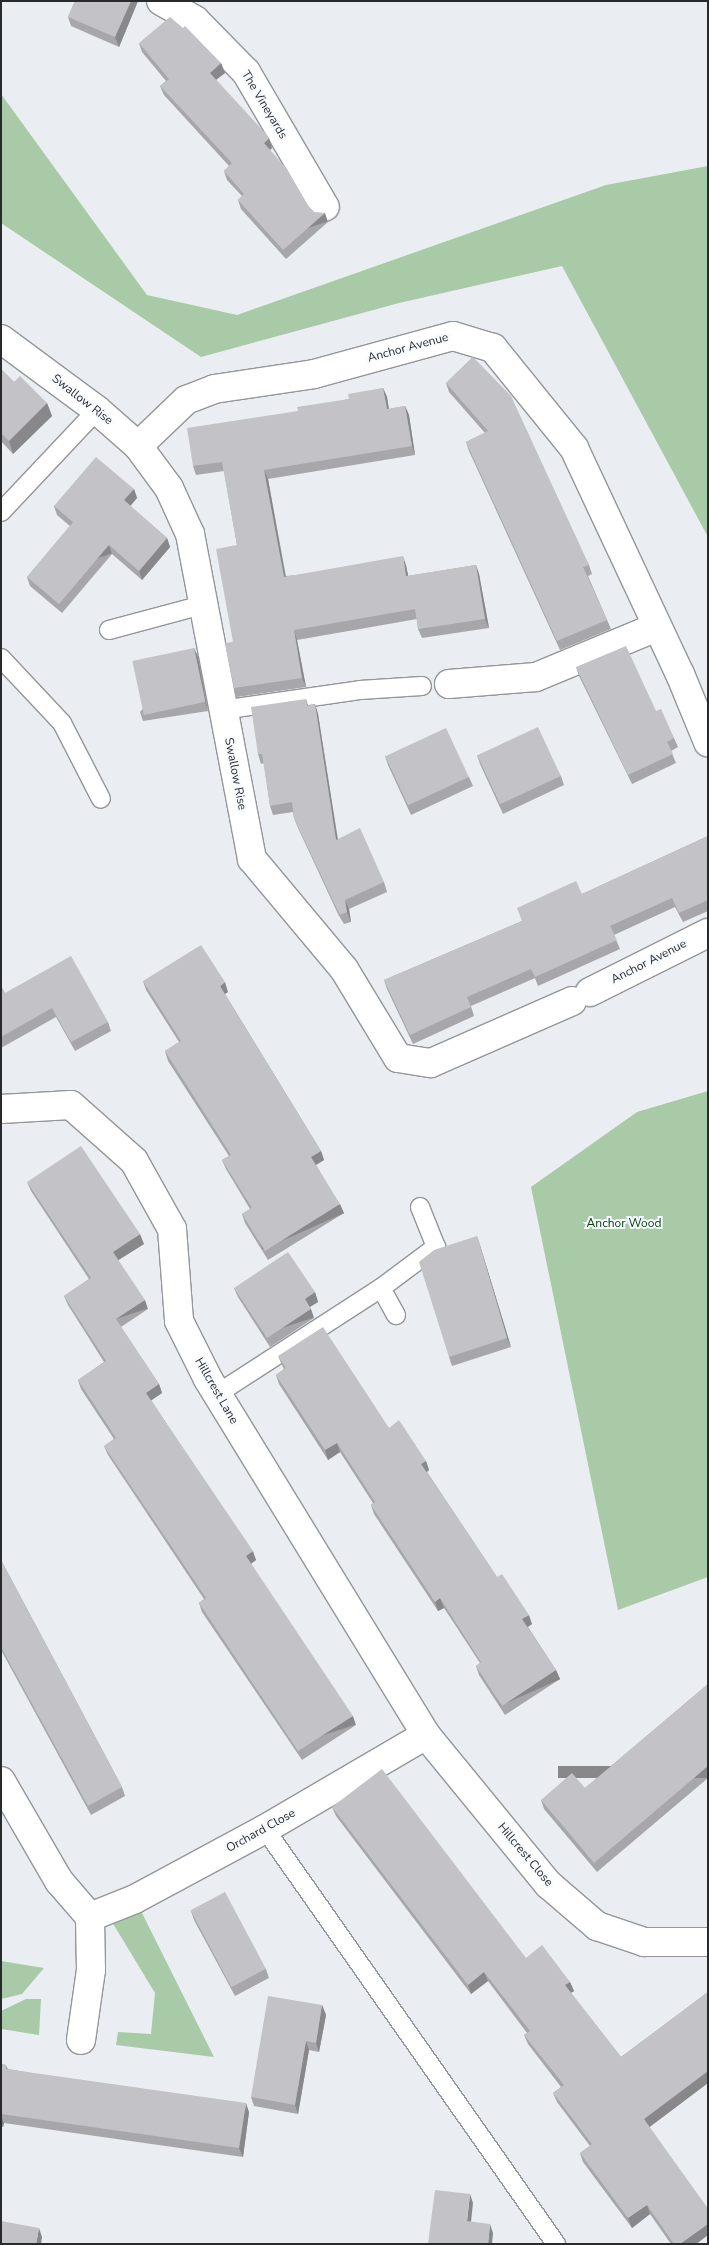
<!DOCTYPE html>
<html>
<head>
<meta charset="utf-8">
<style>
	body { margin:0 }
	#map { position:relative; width:709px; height:2245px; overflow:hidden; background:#eaedf1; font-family:"Nunito Sans",sans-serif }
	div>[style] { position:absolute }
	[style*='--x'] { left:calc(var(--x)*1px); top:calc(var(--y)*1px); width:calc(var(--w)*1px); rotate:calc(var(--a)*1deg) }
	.green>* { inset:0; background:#a8caa6 }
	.roads { filter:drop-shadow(1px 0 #93969a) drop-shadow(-1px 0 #93969a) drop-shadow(0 1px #93969a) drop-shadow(0 -1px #93969a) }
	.lane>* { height:18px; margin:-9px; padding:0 9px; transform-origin:9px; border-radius:9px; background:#fff }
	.street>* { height:28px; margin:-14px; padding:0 14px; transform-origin:14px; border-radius:14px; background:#fff }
	.wall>* { inset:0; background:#a7a7ab }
	.shaded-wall>* { inset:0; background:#88888b; transform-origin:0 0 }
	.building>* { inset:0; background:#c2c2c7; transform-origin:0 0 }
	span { translate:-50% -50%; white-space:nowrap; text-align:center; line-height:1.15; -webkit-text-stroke:4px #f7fafe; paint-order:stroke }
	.street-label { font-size:12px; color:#292a2c }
	.park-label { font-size:12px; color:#08430c }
	.frame { position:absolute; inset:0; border:2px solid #292a2c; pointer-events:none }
</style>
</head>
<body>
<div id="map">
	<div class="green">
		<i style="clip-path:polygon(1px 94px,147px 295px,237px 315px,606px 185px,708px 166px,708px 537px,562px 266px,399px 303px,201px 357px,1px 223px)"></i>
		<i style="clip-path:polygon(708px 1091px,708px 1577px,618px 1610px,531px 1187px,637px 1112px)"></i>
		<i style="clip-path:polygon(135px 1899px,214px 2057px,116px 2045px,118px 2032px,151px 2034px,155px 1993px,106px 1912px)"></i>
		<i style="clip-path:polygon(1px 1961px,44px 1968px,22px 1994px,1px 1999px)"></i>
		<i style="clip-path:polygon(26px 1999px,41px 1999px,39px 2035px,1px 2029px,1px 2011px)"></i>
	</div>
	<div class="roads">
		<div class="lane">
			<i style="--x:1;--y:512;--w:140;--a:-46.7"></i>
			<i style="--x:109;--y:630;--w:96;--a:-15"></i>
			<i style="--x:1;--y:658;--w:89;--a:46.8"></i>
			<i style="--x:62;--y:723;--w:85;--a:62.8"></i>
			<i style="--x:222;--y:710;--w:139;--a:-8.2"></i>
			<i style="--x:360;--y:690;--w:62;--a:-3.7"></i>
			<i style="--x:381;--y:1288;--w:69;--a:-36.7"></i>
			<i style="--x:436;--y:1247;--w:43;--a:-111.8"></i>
			<i style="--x:217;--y:1394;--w:195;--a:-32.9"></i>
			<i style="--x:381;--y:1288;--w:31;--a:61"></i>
			<i style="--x:265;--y:1829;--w:507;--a:54.96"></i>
		</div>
		<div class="street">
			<i style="--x:161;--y:1;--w:39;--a:29"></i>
			<i style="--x:195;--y:20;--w:73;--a:45.6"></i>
			<i style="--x:246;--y:72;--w:156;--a:59.7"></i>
			<i style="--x:1;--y:339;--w:119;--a:36.5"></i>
			<i style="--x:97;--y:410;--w:55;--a:41.3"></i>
			<i style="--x:138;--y:446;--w:52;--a:53.6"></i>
			<i style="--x:169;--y:488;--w:51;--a:65.5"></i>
			<i style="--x:190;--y:534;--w:331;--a:79.2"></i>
			<i style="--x:252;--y:859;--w:143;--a:50.1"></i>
			<i style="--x:344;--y:969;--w:104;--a:58.8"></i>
			<i style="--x:398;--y:1058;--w:33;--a:9"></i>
			<i style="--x:431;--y:1063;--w:154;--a:-23.7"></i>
			<i style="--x:138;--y:446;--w:66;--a:-43.8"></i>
			<i style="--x:186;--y:400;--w:30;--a:-21"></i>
			<i style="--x:214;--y:389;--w:101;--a:-8.5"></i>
			<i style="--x:314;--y:374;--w:144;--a:-15.3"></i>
			<i style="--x:453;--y:336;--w:42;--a:16.7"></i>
			<i style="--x:493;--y:348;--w:129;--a:51"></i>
			<i style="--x:574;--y:448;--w:250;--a:64.9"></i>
			<i style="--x:680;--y:674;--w:74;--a:67.6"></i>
			<i style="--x:449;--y:684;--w:87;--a:-4.6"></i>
			<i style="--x:536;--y:677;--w:131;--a:-22.5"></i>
			<i style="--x:590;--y:992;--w:132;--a:-26.6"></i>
			<i style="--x:1;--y:1109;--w:70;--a:-3.3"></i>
			<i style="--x:71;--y:1105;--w:84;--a:41.6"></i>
			<i style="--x:134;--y:1161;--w:78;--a:60.8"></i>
			<i style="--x:172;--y:1229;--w:92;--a:85.6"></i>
			<i style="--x:179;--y:1321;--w:65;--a:63.4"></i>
			<i style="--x:208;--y:1379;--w:417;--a:58.5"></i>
			<i style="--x:426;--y:1735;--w:193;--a:50.7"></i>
			<i style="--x:548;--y:1884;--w:65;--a:40.6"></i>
			<i style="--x:597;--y:1926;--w:50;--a:18.8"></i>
			<i style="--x:644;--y:1942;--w:64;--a:0"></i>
			<i style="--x:1;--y:1781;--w:116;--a:59.9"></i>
			<i style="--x:59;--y:1881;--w:48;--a:49.3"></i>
			<i style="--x:90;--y:1917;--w:48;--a:-21.8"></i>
			<i style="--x:135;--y:1899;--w:148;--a:-28.3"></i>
			<i style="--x:265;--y:1829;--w:186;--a:-30.3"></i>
			<i style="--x:81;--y:2040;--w:71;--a:-81.9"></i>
			<i style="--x:91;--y:1970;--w:53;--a:-91.1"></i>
		</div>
	</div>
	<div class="wall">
		<i style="clip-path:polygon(75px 1px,138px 1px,119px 47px,71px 26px,68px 17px)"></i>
		<i style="clip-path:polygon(139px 43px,221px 63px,225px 73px,216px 80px,272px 148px,270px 150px,308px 206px,314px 212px,328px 222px,286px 259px,241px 209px,238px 200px,242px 196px,227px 180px,224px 171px,229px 166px,164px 95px,160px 86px,166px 81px,142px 52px)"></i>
		<i style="clip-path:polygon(473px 357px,589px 565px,592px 574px,588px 576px,611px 629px,560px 650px,469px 451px,466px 442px,485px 433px,449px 392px,446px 383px)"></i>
		<i style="clip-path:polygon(1px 369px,14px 382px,47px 403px,52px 416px,13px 454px,1px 441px)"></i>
		<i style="clip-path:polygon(383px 388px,387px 397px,389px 409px,405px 406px,409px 415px,415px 455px,268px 479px,286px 576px,406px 565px,408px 576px,476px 565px,479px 574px,489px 628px,422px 638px,418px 629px,417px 619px,297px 640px,306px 687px,237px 697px,234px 688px,233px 642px,237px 545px,224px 471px,196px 475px,193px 466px,298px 411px,349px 399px)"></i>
		<i style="clip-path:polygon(134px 489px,137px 498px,130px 506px,167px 538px,170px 547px,142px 580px,112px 554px,62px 613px,30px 586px,27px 577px,70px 526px,57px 515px,54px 506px)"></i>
		<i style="clip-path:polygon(194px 648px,198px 657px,208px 711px,143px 721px,140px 712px)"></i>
		<i style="clip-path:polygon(576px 667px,656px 711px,674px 738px,678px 747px,671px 751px,676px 763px,632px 784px,579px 676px)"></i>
		<i style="clip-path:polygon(306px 699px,308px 705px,315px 704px,318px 714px,338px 839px,384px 882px,387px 892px,349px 909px,351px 922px,344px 924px,338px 914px,298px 828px,294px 818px,293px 812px,273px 815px,270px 806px,264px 763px,261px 764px,258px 754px)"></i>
		<i style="clip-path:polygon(477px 755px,561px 776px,564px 785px,503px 814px,480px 764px)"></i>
		<i style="clip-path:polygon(385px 756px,469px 777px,473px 786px,411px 815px,388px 765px)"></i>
		<i style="clip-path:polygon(708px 836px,708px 911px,683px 922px,675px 907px,614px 935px,620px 949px,538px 986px,535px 978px,471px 1006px,474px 1016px,413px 1044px,387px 989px,384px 980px,522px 921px,582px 894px)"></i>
		<i style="clip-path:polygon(143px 981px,228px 992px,225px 994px,321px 1151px,324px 1160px,316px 1165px,344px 1213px,268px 1260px,245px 1223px,242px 1214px,250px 1209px,226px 1169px,222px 1160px,229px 1156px,168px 1061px,165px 1051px,179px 1042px,146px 990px)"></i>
		<i style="clip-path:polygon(1px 986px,5px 993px,108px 1022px,111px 1031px,75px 1051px,56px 1017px,1px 1048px)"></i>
		<i style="clip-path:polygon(27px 1182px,144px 1244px,118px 1260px,148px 1309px,121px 1327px,159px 1384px,162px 1393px,151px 1400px,256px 1560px,251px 1564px,356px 1725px,302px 1760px,202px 1612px,199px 1603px,204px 1599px,108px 1455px,104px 1446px,114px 1439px,81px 1389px,78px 1380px,104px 1362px,68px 1305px,64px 1296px,89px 1279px,31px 1191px)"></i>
		<i style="clip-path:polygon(477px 1236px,511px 1347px,452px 1366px,449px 1357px)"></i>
		<i style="clip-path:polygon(234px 1288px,315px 1292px,318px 1302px,310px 1307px,314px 1318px,270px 1347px,238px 1297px)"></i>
		<i style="clip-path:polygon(278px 1356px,389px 1428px,426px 1461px,429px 1470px,427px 1472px,497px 1577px,532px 1624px,528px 1627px,556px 1670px,560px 1679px,505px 1715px,479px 1675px,476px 1666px,480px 1663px,444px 1608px,438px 1611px,374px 1514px,371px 1505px,373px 1503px,340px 1452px,328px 1460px,279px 1384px,276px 1375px,284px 1369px,282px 1365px)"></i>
		<i style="clip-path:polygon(1px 1560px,122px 1787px,125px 1796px,91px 1815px,1px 1650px)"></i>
		<i style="clip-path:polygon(708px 1684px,708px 1778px,597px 1872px,544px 1809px,541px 1800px,585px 1788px)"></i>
		<i style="clip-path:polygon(332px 1807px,526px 1958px,570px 1982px,574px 1991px,571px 1993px,621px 2057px,708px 1992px,708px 2083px,649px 2127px,708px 2209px,708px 2235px,696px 2244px,671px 2244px,650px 2214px,632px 2228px,583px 2162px,580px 2153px,590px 2146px,557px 2102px,553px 2093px,561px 2087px,528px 2044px,524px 2035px,527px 2033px,488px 1981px,471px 1994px,336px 1816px)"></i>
		<i style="clip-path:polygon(191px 1911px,266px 1969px,269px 1978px,235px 1996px,194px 1920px)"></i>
		<i style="clip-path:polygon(322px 2005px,326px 2015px,319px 2052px,309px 2050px,298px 2114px,254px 2106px,251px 2097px)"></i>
		<i style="clip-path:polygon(1px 2064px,6px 2065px,8px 2069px,249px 2112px,243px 2157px,4px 2123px,3px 2127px,1px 2127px)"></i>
	</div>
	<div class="shaded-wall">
		<i style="clip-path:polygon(131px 1px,138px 1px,119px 47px,115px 37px)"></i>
		<i style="clip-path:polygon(221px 63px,225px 73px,213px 82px,210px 73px)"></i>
		<i style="clip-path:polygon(269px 138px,272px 148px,267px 152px,264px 143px)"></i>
		<i style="left:325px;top:213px;width:9px;height:56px;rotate:72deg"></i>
		<i style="clip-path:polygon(383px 388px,387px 397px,390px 418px,387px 409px)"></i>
		<i style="clip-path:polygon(47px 403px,52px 416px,13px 454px,9px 441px)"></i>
		<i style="clip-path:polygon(405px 406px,409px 415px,415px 455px,412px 446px)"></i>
		<i style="clip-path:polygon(264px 470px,268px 479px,287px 586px,284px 577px)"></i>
		<i style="clip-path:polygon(134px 489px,137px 498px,127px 510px,124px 500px)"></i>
		<i style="clip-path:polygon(167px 538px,170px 547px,142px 580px,139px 571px)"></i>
		<i style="left:109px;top:545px;width:9px;height:77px;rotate:72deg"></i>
		<i style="clip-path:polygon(403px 556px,406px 565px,410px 585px,406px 576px)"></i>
		<i style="clip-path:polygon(476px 565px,479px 574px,489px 628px,485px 619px)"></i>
		<i style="clip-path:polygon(294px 630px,297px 640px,306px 687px,302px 678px)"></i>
		<i style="clip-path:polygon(194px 648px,198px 657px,208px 711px,205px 702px)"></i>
		<i style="clip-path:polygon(315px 704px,318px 714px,339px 849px,336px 840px)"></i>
		<i style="clip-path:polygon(345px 900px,349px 909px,351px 922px,347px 912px)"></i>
		<i style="clip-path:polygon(225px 982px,228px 992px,223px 995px,220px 986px)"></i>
		<i style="clip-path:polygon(321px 1151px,324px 1160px,314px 1166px,311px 1157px)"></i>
		<i style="left:340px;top:1204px;width:10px;height:89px;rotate:66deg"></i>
		<i style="clip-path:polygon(140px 1234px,144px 1244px,117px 1261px,113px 1252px)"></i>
		<i style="clip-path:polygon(477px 1236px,480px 1245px,511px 1347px,507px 1338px)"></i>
		<i style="clip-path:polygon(315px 1292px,318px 1302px,308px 1308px,305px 1299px)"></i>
		<i style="left:145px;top:1300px;width:9px;height:35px;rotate:72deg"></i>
		<i style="left:311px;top:1309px;width:9px;height:53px;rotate:72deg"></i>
		<i style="clip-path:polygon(159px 1384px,162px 1393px,149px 1402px,146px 1393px)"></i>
		<i style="clip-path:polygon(337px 1443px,340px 1452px,328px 1460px,325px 1450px)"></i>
		<i style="clip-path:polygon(426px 1461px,429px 1470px,425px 1473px,421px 1464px)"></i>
		<i style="clip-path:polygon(253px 1551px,256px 1560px,249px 1565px,246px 1556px)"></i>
		<i style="clip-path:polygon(440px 1598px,444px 1608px,438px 1611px,435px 1602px)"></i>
		<i style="clip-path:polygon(529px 1615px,532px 1624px,526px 1628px,522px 1619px)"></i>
		<i style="left:556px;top:1670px;width:10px;height:65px;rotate:66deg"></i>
		<i style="left:353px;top:1716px;width:9px;height:65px;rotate:72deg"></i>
		<i style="left:708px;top:1766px;width:12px;height:150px;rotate:90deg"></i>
		<i style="clip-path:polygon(484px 1972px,488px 1981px,471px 1994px,468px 1985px)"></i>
		<i style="left:570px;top:1982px;width:10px;height:6px;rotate:66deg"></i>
		<i style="clip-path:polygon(322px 2005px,326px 2015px,319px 2052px,316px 2043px)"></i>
		<i style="clip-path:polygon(306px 2041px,309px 2050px,298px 2114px,295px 2105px)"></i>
		<i style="clip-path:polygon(708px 2071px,708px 2083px,647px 2129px,644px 2119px)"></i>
		<i style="clip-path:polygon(246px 2103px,249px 2112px,243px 2157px,239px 2148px)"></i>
		<i style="clip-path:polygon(1px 2116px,4px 2123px,3px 2127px,1px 2121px)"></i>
		<i style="clip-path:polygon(470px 2194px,473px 2203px,470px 2231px,467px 2221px)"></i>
		<i style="clip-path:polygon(647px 2205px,650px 2214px,632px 2228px,628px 2218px)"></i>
		<i style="clip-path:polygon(490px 2224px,493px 2233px,492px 2244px,488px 2244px)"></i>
		<i style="clip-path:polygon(708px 2224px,708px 2235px,696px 2244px,680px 2244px)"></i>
		<i style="clip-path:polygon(39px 2228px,42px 2237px,41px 2244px,36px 2244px)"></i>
	</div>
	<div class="building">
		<i style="clip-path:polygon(75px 1px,131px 1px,115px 37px,68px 17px)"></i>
		<i style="clip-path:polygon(170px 17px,183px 28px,185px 26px,221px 63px,210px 73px,267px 135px,269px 138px,264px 143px,287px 169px,308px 206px,314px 212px,325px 213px,283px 250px,238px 200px,244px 194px,224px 171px,232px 163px,160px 86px,169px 79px,139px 43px)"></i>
		<i style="clip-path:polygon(473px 357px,511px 396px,589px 565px,583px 567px,607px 620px,557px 641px,466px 442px,488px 431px,446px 383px)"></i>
		<i style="clip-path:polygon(1px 369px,14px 382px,20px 376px,47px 403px,9px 441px,1px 433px)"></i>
		<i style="clip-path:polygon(383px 388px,387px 409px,405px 406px,412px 446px,264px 470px,284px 577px,403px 556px,406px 576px,476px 565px,485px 619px,418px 629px,415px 609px,294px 630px,302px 678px,234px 688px,225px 643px,233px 642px,216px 549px,237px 545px,222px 462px,193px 466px,187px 428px,298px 411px,297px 407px,349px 399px,348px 394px)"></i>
		<i style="clip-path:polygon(96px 457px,134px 489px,124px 500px,167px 538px,139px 571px,109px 545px,59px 604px,27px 577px,73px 522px,54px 506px)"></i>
		<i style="clip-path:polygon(626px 646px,656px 711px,661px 709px,674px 738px,667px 742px,673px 754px,628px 775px,576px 667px)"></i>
		<i style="left:194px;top:648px;width:55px;height:63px;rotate:78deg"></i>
		<i style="clip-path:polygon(306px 699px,307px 706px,315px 704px,336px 840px,360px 828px,384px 882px,345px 900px,347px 912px,340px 915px,335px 905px,294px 818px,292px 802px,270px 806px,262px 754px,258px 754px,251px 707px)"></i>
		<i style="left:538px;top:727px;width:54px;height:67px;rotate:65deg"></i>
		<i style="left:446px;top:728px;width:54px;height:67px;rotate:65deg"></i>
		<i style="clip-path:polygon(708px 836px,708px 900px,679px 913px,672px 898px,610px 926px,617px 940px,535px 977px,531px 969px,467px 997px,471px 1007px,410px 1035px,384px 980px,522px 921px,517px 908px,576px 881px,582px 894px)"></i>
		<i style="clip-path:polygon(201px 945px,225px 982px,220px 986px,321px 1151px,311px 1157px,340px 1204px,265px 1251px,242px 1214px,252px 1208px,222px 1160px,231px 1155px,165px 1051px,181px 1041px,143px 981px)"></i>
		<i style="clip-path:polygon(71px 956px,108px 1022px,71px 1042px,52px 1008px,1px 1037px,1px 986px,5px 993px)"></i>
		<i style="clip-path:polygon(81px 1146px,140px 1234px,113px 1252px,145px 1300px,116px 1319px,159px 1384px,146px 1393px,253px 1551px,246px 1556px,353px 1716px,298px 1751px,199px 1603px,206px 1598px,104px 1446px,116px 1438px,78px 1380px,106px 1361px,64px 1296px,91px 1278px,27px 1182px)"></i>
		<i style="clip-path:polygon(477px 1236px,507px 1338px,449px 1357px,419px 1262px,434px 1250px)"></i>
		<i style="clip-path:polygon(288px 1252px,315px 1292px,305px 1299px,311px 1309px,267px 1338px,234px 1288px)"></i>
		<i style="clip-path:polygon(323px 1327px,389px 1428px,399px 1420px,426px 1461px,421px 1464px,463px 1526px,497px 1577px,502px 1574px,529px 1615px,522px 1619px,556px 1670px,502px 1706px,476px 1666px,481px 1662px,440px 1598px,435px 1602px,371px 1505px,375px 1502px,337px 1443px,325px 1450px,276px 1375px,286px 1368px,278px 1356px)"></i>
		<i style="clip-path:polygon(1px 1560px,122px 1787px,88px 1806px,1px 1647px)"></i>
		<i style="clip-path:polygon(708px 1684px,708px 1766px,594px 1863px,541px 1800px,572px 1773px,585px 1788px)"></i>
		<i style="clip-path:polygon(382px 1769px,526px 1958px,542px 1945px,570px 1982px,565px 1985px,621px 2057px,708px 1992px,708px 2071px,644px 2119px,708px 2209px,708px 2224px,680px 2244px,674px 2244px,647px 2205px,628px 2218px,580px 2153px,592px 2144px,553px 2093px,564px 2085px,524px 2035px,530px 2031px,484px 1972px,468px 1985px,332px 1807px)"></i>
		<i style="left:225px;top:1892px;width:87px;height:39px;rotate:62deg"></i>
		<i style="clip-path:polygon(268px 1996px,322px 2005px,316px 2043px,306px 2041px,295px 2105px,251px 2097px)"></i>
		<i style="clip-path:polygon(1px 2064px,6px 2065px,6px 2069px,246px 2103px,239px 2148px,1px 2114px)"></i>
		<i style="clip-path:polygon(435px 2190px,470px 2194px,467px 2221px,490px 2224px,488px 2244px,428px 2244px)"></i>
		<i style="clip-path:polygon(1px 2221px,39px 2228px,36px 2244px,1px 2244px)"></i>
	</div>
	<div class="street-label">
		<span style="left:264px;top:105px;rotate:59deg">The Vineyards</span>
		<span style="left:408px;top:348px;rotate:-15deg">Anchor Avenue</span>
		<span style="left:82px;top:400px;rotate:38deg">Swallow Rise</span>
		<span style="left:235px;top:774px;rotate:79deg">Swallow Rise</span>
		<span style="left:649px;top:962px;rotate:-27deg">Anchor Avenue</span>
		<span style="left:216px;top:1391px;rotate:60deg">Hillcrest Lane</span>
		<span style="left:261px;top:1831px;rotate:-29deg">Orchard Close</span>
		<span style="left:525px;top:1855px;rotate:50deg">Hillcrest Close</span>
	</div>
	<div class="park-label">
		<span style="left:624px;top:1224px">Anchor Wood</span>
	</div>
	<div class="frame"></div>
</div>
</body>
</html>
